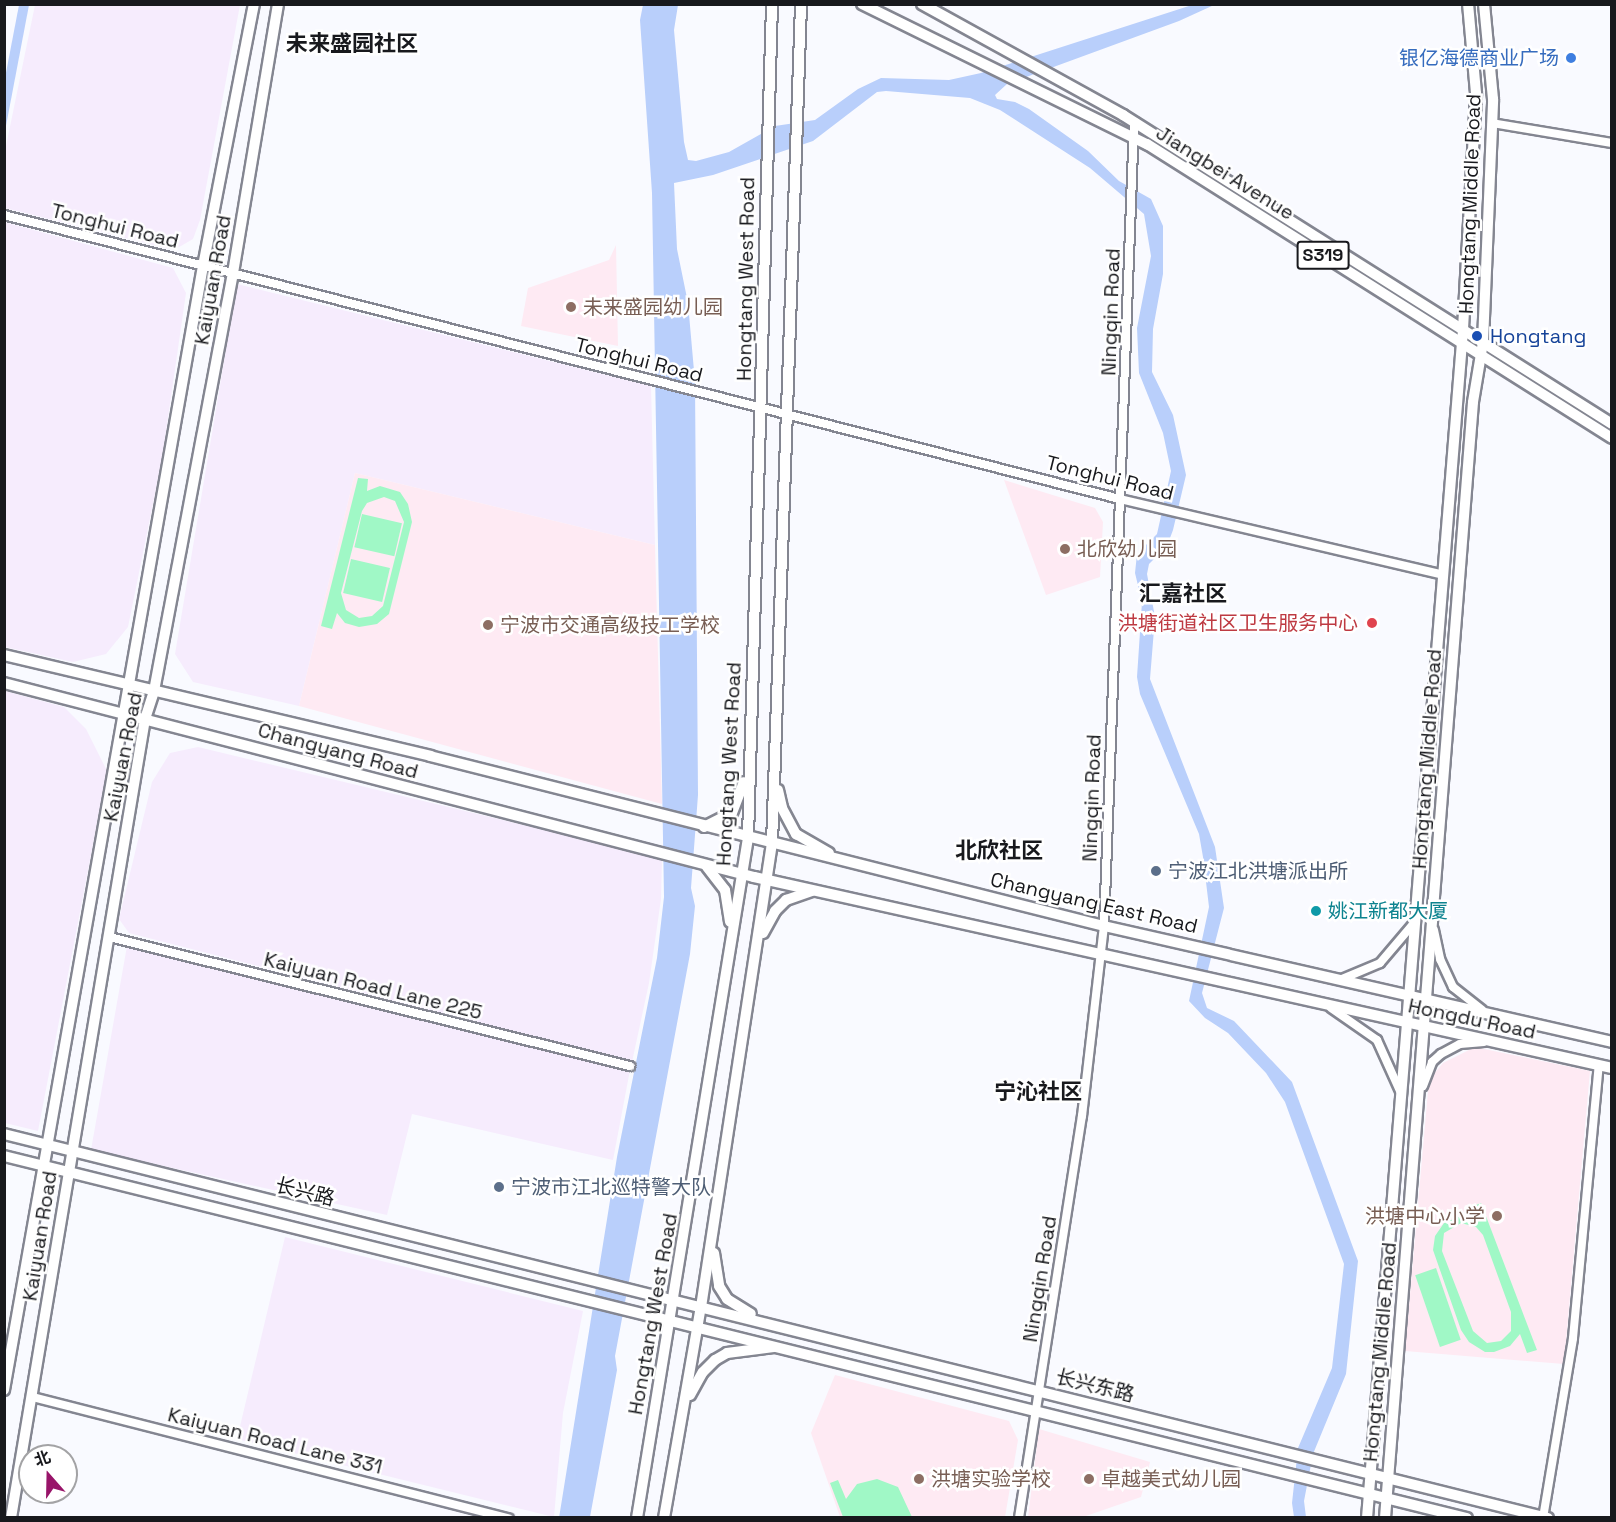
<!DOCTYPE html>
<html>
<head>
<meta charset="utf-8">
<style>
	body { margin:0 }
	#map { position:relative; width:1616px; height:1522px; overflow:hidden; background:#f9faff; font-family:"Space Grotesk","Noto Sans SC",sans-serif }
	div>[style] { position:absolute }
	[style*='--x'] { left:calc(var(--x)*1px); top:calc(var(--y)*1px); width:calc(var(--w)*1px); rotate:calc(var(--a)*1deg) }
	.industrial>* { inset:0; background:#f6ecfd }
	.education>* { inset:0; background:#feeaf3 }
	.green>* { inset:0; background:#a0f8c6; transform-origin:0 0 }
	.water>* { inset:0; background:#b9cffb }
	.roads { filter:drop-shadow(2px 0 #848691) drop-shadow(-2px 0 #848691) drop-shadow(0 2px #848691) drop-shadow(0 -2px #848691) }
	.minor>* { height:8px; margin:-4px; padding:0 4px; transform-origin:4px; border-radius:4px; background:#fff }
	.major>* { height:10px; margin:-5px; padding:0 5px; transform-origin:5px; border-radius:5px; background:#fff }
	.dots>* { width:16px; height:16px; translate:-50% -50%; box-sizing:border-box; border:3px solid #fff; border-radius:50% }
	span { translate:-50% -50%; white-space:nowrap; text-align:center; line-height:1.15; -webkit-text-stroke:5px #fff; paint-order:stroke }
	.shield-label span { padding:2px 4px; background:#fff; border:2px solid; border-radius:4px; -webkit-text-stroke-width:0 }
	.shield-label { font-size:18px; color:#18191d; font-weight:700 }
	.shop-label { font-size:20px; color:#366cbe }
	.right { translate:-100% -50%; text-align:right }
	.street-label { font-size:20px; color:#18191d }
	.education-label { font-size:20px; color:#785e54 }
	.left { translate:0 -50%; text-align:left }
	.transit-label { font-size:20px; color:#164399 }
	.health-label { font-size:20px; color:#be3a42 }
	.service-label { font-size:20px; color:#4e5e75 }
	.culture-label { font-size:20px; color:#0d838f }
	.quarter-label { font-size:22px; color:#18191d; font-weight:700 }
	.frame { position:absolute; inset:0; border:6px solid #18191d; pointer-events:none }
	.north { position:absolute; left:18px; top:1444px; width:60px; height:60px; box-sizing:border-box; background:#fff; border:2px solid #a3a3a5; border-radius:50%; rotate:340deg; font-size:16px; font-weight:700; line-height:24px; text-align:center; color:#18191d }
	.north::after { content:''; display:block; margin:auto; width:21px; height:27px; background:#981469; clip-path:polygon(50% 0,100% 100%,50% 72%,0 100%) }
</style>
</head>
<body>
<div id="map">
	<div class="industrial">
		<i style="clip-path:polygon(35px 5px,240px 5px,200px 220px,193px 239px,174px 250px,5px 208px,5px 151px)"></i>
		<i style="clip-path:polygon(4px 222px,173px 268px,186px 293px,162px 459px,128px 627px,106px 654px,73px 662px,5px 647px)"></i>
		<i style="clip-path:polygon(237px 284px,651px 386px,655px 545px,355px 473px,299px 706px,193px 682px,175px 654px)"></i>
		<i style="clip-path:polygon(5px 691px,64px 707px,86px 729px,107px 771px,38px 1131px,5px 1123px)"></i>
		<i style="clip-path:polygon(198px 747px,662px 858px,661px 899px,649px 983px,632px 1062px,129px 933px,119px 919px,152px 782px,170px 753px)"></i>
		<i style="clip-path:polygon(127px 946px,630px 1070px,613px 1160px,412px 1114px,387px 1215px,91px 1150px)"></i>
		<i style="clip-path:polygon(285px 1237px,583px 1311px,563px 1413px,554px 1517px,237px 1439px)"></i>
	</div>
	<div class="education">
		<i style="clip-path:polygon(616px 245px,618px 346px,521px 326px,528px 288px,609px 260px)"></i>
		<i style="clip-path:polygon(355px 473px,655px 545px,662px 804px,299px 706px)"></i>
		<i style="clip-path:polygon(1004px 480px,1095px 508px,1103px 522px,1100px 577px,1046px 595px)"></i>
		<i style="clip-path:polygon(1475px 1047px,1590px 1071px,1564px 1364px,1405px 1351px,1429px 1080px,1443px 1063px)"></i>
		<i style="clip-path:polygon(835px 1375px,1009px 1421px,1018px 1440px,1005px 1517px,840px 1517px,811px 1433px)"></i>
		<i style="clip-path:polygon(1039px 1429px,1150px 1462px,1141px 1497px,1083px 1517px,1028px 1517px)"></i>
	</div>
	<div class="green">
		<i style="clip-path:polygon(evenodd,358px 478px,368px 479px,367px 491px,380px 486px,400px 492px,408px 504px,412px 522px,389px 614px,377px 624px,359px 627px,345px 623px,337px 613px,332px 629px,321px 626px,358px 478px,384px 497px,395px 501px,404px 522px,383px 606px,372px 616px,359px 618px,346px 610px,341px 593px,362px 511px,367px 503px,384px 497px)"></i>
		<i style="left:362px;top:514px;width:41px;height:34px;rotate:13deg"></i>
		<i style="left:351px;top:559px;width:40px;height:35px;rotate:13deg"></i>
		<i style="clip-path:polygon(evenodd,1481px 1203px,1537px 1350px,1527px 1353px,1520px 1334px,1510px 1346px,1494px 1352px,1485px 1352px,1469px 1342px,1461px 1330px,1433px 1250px,1435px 1236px,1444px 1223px,1463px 1215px,1475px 1217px,1471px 1207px,1481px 1203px,1461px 1223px,1476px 1227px,1483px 1235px,1511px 1312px,1511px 1331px,1501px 1341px,1487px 1343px,1473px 1331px,1442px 1251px,1444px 1233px,1461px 1223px)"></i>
		<i style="left:1436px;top:1268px;width:76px;height:22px;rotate:71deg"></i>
		<i style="clip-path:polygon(877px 1479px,898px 1487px,912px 1517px,843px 1517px,830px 1483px,838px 1480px,846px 1499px,857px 1484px)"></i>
	</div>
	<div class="water">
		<i style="clip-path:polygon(19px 5px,29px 5px,5px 131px,5px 78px)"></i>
		<i style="clip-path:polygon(643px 5px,678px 5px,674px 30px,684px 142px,688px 160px,696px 161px,729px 152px,775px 126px,815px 120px,858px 89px,881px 78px,949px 80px,981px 73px,1192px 5px,1214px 5px,1179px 21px,1007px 84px,995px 95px,997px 99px,1015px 102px,1029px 109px,1088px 151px,1119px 181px,1151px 199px,1163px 226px,1163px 274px,1153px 329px,1152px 372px,1173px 415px,1186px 475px,1173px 530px,1167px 546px,1149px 564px,1147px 574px,1155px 617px,1150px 679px,1215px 847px,1224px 908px,1202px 993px,1207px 1008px,1234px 1021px,1292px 1082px,1358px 1261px,1346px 1374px,1313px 1454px,1304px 1501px,1306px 1517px,1294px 1517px,1292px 1503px,1298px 1448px,1332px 1368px,1344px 1264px,1285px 1102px,1266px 1073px,1228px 1033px,1205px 1018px,1189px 1001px,1209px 907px,1203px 857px,1199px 834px,1140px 694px,1137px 677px,1142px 602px,1135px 573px,1137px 554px,1157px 534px,1171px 471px,1163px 433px,1139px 373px,1137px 328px,1151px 256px,1144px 214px,1090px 168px,1000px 110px,970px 98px,886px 91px,877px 92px,813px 141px,713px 175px,674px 183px,677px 249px,688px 303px,695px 382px,698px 795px,691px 888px,695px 906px,690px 954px,615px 1356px,617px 1370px,590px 1517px,559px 1518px,617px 1157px,657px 958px,664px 897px,652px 193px,640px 20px)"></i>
	</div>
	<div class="roads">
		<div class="minor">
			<i style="--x:1492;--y:123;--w:122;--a:9.5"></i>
			<i style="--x:4;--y:215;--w:1152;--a:14.28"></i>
			<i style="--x:1120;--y:499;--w:330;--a:13.2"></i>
			<i style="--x:1434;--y:930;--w:30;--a:78"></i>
			<i style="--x:1440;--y:959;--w:31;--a:65"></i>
			<i style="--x:1453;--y:987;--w:37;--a:38"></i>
			<i style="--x:109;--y:937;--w:537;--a:13.91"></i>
			<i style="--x:1342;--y:979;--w:41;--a:-22.8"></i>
			<i style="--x:1380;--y:963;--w:52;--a:-49.6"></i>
			<i style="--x:1331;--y:1008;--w:56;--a:34.8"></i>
			<i style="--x:1377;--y:1040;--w:56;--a:65.7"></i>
			<i style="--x:1423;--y:1086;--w:26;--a:-69"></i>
			<i style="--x:1432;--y:1062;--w:12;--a:-42"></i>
			<i style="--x:1441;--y:1054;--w:21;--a:-28"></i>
			<i style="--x:1460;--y:1044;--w:24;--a:-5"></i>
			<i style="--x:33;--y:1397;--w:491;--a:14.3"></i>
			<i style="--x:1019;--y:1518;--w:407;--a:-81.1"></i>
			<i style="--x:1082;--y:1116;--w:191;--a:-83.4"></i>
			<i style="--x:1104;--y:926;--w:805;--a:-87.86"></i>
			<i style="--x:1543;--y:1518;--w:182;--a:-80.5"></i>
			<i style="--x:1573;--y:1338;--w:274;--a:-84.6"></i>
		</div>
		<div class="major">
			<i style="--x:862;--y:4;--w:318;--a:26.2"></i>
			<i style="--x:1147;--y:144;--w:550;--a:32.3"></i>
			<i style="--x:922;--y:4;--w:230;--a:28.9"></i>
			<i style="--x:1123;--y:115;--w:578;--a:32.29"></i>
			<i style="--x:4;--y:655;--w:438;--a:13.3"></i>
			<i style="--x:430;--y:756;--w:695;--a:14.16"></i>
			<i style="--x:1104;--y:926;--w:521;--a:12.86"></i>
			<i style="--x:4;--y:683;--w:775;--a:14.5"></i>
			<i style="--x:754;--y:877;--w:879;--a:12.55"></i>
			<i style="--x:778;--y:790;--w:18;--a:77"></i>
			<i style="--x:782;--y:808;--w:30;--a:62"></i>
			<i style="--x:796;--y:834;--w:38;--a:30"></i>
			<i style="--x:704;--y:827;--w:31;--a:-27"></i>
			<i style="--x:732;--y:813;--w:33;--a:-69"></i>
			<i style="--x:707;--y:867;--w:29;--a:52"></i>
			<i style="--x:725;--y:890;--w:32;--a:81"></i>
			<i style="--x:763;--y:933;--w:25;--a:-61"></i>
			<i style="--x:775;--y:911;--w:16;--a:-45"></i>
			<i style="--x:786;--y:900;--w:28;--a:-19"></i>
			<i style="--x:4;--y:1134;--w:1591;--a:13.97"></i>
			<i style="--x:4;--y:1156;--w:1507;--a:13.9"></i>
			<i style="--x:714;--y:1253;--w:33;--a:81"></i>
			<i style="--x:719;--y:1286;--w:15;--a:58"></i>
			<i style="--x:727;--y:1299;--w:28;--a:32"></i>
			<i style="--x:4;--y:1390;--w:1141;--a:-79.96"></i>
			<i style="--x:203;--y:266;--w:267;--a:-79"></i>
			<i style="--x:690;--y:1395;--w:26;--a:-61"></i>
			<i style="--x:703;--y:1372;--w:17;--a:-45"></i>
			<i style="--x:715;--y:1360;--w:14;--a:-30"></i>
			<i style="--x:727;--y:1353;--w:47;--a:-7.3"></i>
			<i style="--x:11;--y:1518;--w:810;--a:-80.48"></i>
			<i style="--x:145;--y:719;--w:29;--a:-72"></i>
			<i style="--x:154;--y:691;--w:425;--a:-79.3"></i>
			<i style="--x:233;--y:273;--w:273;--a:-80.5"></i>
			<i style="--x:637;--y:1518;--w:689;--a:-80.73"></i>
			<i style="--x:748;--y:838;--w:834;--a:-88.35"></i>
			<i style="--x:664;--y:1518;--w:214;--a:-80.1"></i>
			<i style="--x:701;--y:1307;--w:468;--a:-81.3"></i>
			<i style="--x:772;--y:844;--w:841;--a:-88.02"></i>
			<i style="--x:1367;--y:1518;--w:1193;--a:-85.38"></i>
			<i style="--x:1463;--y:329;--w:236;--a:-86.8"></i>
			<i style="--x:1476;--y:93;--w:89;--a:-95.1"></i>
			<i style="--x:1385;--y:1518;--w:1119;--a:-85.49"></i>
			<i style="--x:1473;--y:402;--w:61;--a:-80.5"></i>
			<i style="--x:1483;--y:342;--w:243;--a:-87.6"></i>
			<i style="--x:1493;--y:99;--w:95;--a:-95.4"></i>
		</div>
	</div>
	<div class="dots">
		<i style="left:1571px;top:58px;background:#3f7fe0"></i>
		<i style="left:571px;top:307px;background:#8d6e63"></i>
		<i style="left:1477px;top:336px;background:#1a4fb4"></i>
		<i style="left:1065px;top:549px;background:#8d6e63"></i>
		<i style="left:1372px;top:623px;background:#e0444e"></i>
		<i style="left:488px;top:625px;background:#8d6e63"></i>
		<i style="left:1156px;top:871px;background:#5c6f8a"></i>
		<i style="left:1316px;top:911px;background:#0f9aa8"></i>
		<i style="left:499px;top:1187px;background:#5c6f8a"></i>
		<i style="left:1497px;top:1216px;background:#8d6e63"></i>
		<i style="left:919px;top:1479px;background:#8d6e63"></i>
		<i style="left:1089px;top:1479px;background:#8d6e63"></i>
	</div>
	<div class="shield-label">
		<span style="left:1323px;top:255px">S319</span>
	</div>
	<div class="shop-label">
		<span class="right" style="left:1559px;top:58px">银亿海德商业广场</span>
	</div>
	<div class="street-label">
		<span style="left:1225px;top:173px;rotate:32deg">Jiangbei Avenue</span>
		<span style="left:1470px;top:204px;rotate:-88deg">Hongtang Middle Road</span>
		<span style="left:115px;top:226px;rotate:14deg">Tonghui Road</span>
		<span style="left:746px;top:279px;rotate:-89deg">Hongtang West Road</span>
		<span style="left:213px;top:280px;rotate:-80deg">Kaiyuan Road</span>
		<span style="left:1111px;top:312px;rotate:-88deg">Ningqin Road</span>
		<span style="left:639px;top:360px;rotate:14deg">Tonghui Road</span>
		<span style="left:1110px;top:478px;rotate:14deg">Tonghui Road</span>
		<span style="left:338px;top:751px;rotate:15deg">Changyang Road</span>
		<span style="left:123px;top:757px;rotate:-79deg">Kaiyuan Road</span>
		<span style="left:1427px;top:759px;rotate:-86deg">Hongtang Middle Road</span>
		<span style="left:729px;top:764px;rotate:-87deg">Hongtang West Road</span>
		<span style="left:1092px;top:798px;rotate:-88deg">Ningqin Road</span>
		<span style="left:1094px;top:903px;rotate:13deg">Changyang East Road</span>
		<span style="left:373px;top:986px;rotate:14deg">Kaiyuan Road Lane 225</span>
		<span style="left:1472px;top:1019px;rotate:12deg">Hongdu Road</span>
		<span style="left:305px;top:1192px;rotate:14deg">长兴路</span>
		<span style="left:40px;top:1236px;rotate:-81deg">Kaiyuan Road</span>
		<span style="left:1040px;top:1279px;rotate:-81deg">Ningqin Road</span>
		<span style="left:653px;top:1314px;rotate:-80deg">Hongtang West Road</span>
		<span style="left:1380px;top:1352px;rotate:-85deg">Hongtang Middle Road</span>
		<span style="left:1095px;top:1386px;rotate:14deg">长兴东路</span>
		<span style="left:275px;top:1441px;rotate:14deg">Kaiyuan Road Lane 331</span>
	</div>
	<div class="education-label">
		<span class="left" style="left:583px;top:307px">未来盛园幼儿园</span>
		<span class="left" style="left:1077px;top:549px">北欣幼儿园</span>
		<span class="left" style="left:500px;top:625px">宁波市交通高级技工学校</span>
		<span class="right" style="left:1485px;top:1216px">洪塘中心小学</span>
		<span class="left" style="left:931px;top:1479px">洪塘实验学校</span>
		<span class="left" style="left:1101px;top:1479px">卓越美式幼儿园</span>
	</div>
	<div class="transit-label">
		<span class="left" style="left:1490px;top:336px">Hongtang</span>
	</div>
	<div class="health-label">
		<span class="right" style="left:1358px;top:623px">洪塘街道社区卫生服务中心</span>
	</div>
	<div class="service-label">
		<span class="left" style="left:1168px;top:871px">宁波江北洪塘派出所</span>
		<span class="left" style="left:511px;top:1187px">宁波市江北巡特警大队</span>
	</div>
	<div class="culture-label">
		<span class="left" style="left:1328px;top:911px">姚江新都大厦</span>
	</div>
	<div class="quarter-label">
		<span style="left:352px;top:44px">未来盛园社区</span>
		<span style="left:1183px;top:594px">汇嘉社区</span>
		<span style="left:999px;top:851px">北欣社区</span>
		<span style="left:1038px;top:1092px">宁沁社区</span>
	</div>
	<div class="frame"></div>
	<div class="north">北</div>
</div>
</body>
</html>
